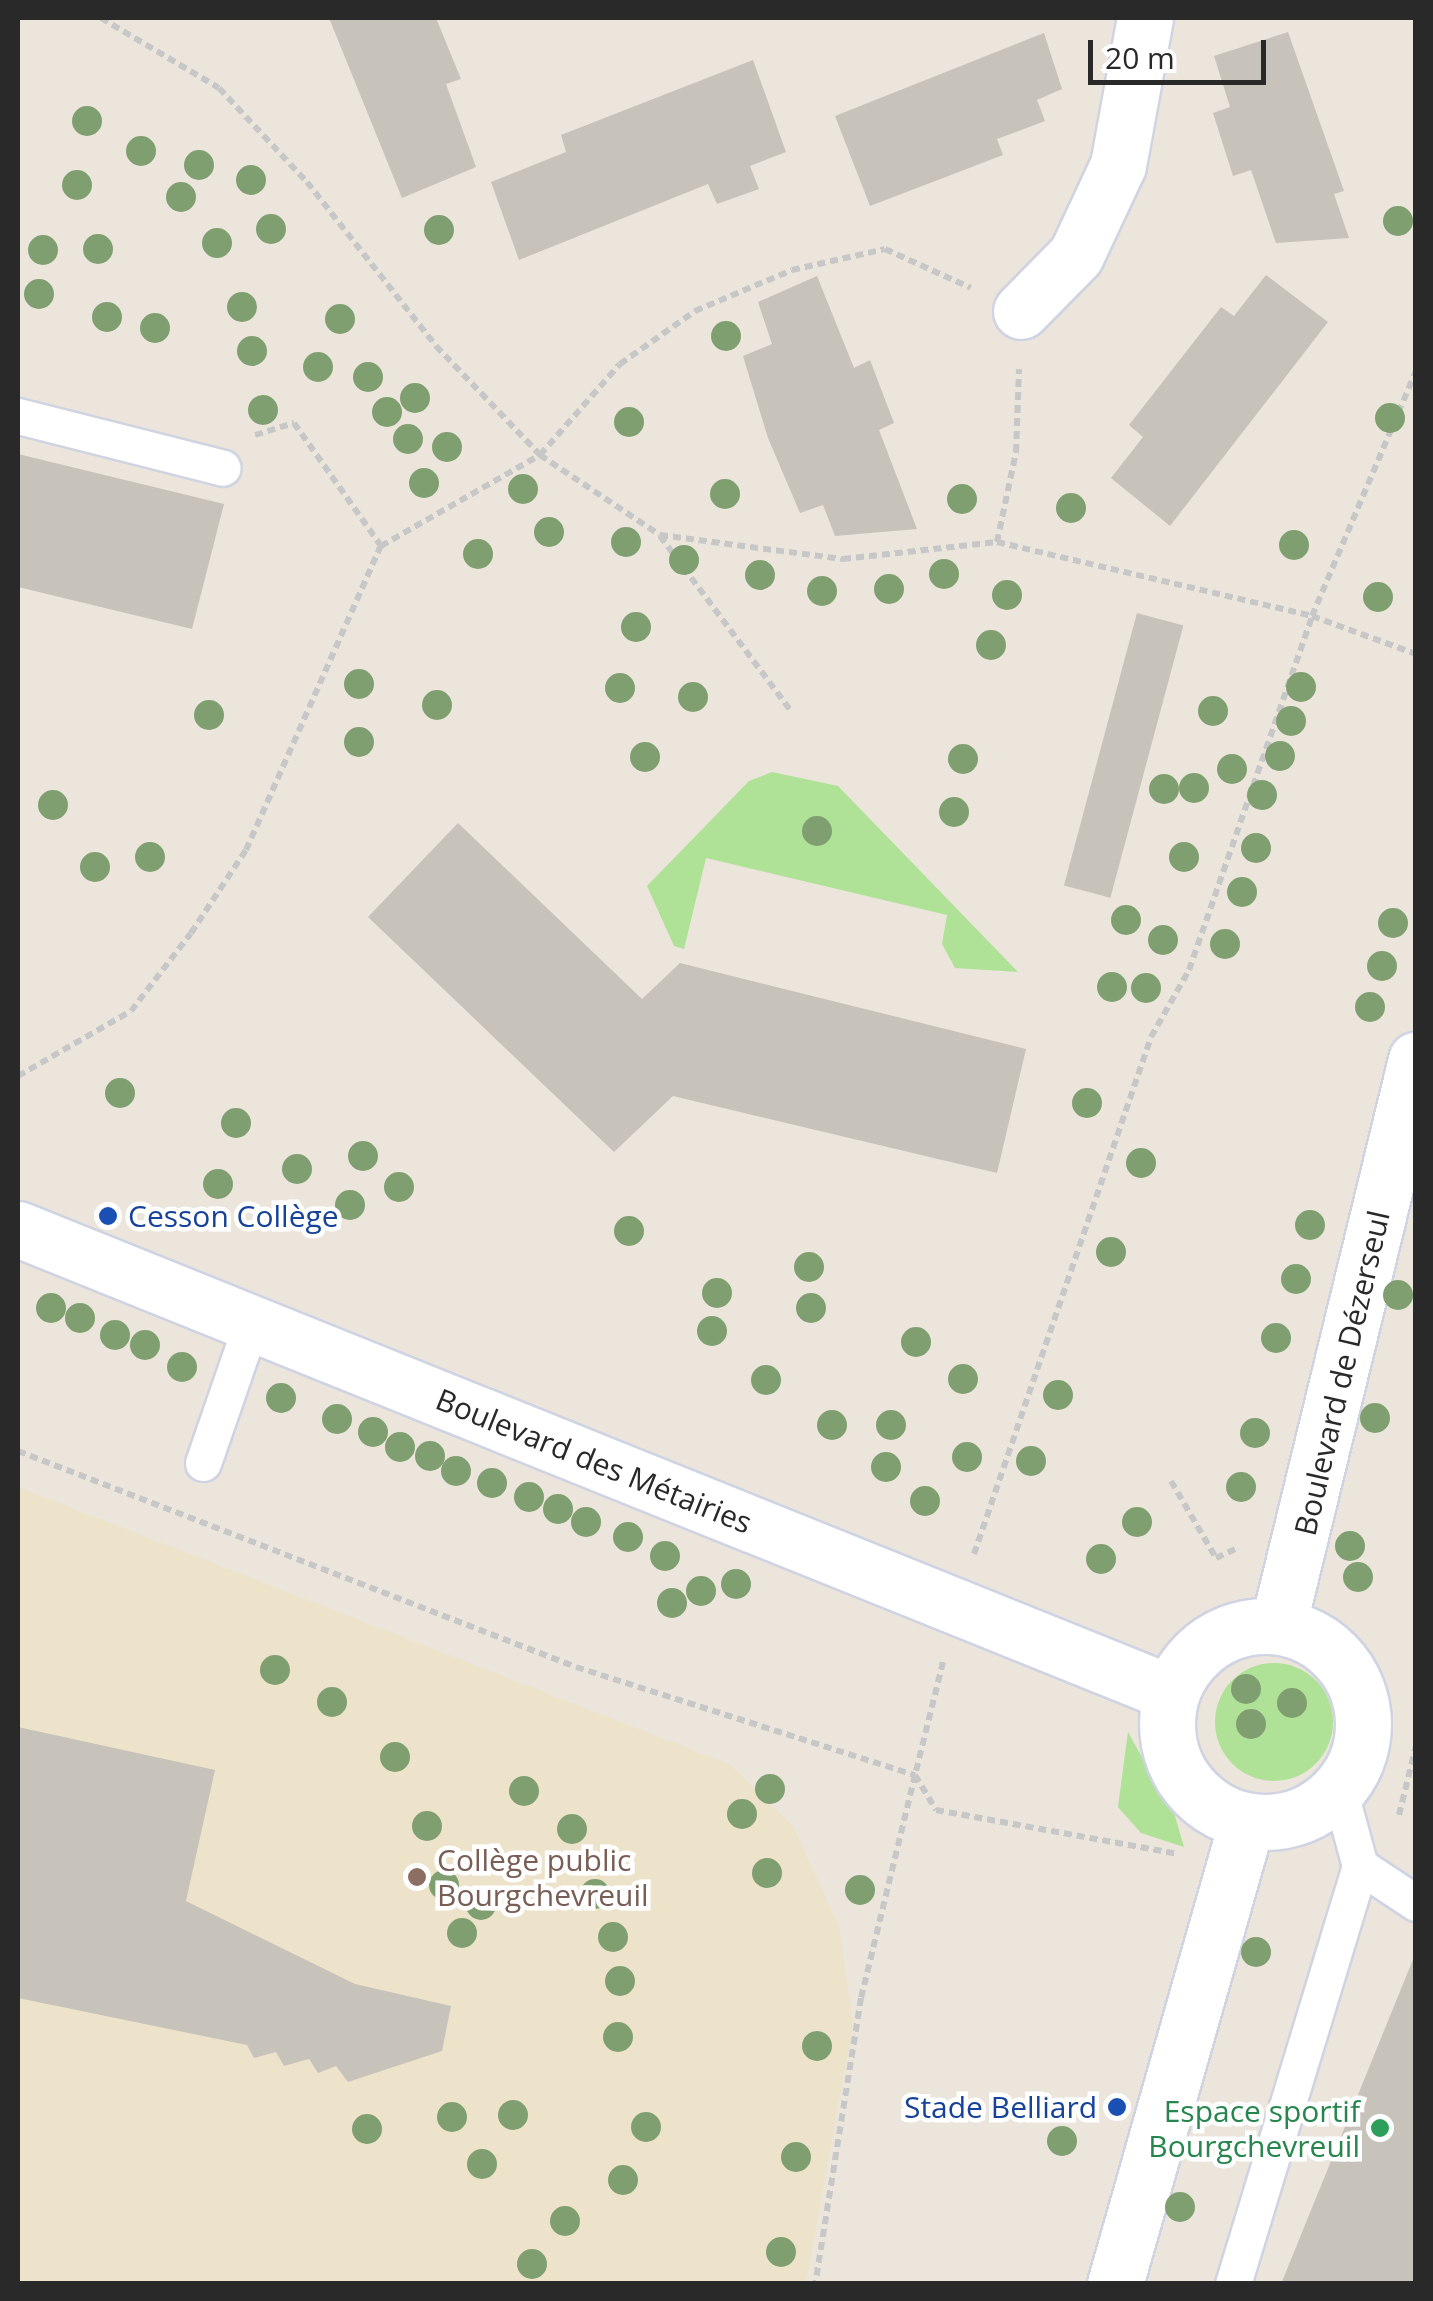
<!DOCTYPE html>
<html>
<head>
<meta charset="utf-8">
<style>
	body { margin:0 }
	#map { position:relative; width:1433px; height:2301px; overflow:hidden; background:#ebe5db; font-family:"Open Sans",sans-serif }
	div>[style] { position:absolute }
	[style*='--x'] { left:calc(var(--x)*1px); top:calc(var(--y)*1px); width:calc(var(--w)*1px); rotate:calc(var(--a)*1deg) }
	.education>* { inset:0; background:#ede3ca }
	.green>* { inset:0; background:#afe297 }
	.round { border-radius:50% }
	.building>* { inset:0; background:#c7c3ba; transform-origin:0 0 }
	.path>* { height:6px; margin-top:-3px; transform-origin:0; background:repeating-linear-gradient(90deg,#c7c7c7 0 8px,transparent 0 13px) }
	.roads { filter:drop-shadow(2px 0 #d0d3e2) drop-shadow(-2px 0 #d0d3e2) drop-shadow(0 2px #d0d3e2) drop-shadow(0 -2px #d0d3e2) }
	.lane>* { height:35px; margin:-17.5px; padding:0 17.5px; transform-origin:17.5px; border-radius:17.5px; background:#fff }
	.street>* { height:55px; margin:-27.5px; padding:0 27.5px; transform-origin:27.5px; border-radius:27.5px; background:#fff }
	.secondary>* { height:55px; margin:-27.5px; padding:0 27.5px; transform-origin:27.5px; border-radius:27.5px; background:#fff }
	.secondary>.ring { margin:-27.5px; padding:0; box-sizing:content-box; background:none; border:55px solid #fff; border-radius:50% }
	.trees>* { width:30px; height:30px; margin:-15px; border-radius:50%; background:#809f71 }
	.dots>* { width:28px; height:28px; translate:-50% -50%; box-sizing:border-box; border:5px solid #fff; border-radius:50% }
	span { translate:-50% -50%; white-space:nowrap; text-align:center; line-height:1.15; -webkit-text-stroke:9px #fff; paint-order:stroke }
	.transit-label { font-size:30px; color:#164399 }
	.left { translate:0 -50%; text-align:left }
	.right { translate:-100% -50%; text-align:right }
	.street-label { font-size:30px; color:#292929 }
	.education-label { font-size:30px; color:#785e54 }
	.leisure-label { font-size:30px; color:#27864d }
	.frame { position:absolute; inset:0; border:20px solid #292929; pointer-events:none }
	.scale { position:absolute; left:1088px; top:40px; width:178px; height:45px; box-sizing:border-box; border:5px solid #292929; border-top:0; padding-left:12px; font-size:30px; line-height:35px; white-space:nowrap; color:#292929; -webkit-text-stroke:8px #fff; paint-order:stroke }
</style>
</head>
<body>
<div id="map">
	<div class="education">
		<i style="clip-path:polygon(18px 1487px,731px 1765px,793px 1826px,839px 1927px,853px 2024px,806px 2283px,18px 2283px)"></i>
	</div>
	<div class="green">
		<i style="clip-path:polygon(772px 772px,838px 786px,1018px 972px,955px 968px,942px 944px,947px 915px,706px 858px,684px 949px,674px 946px,647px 886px,749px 781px)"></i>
		<i class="round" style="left:1215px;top:1663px;width:118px;height:118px"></i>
		<i style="clip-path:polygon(1128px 1732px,1175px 1816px,1184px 1847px,1141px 1833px,1118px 1807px)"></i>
	</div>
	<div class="building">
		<i style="clip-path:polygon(329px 18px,436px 18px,461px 79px,446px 84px,476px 167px,402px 198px)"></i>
		<i style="clip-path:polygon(1288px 32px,1344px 191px,1334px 194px,1349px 238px,1276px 243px,1251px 170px,1233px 176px,1213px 113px,1230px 107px,1214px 56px)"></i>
		<i style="clip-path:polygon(1044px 33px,1062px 89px,1037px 100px,1045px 121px,997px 139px,1003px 155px,870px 206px,835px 116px)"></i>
		<i style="clip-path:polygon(753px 60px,786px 152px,750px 166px,759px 189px,717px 204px,708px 184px,519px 260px,491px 182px,566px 152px,561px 135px)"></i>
		<i style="clip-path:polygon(1266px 275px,1328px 322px,1170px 526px,1111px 478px,1143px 437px,1129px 425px,1221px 307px,1234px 316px)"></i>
		<i style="clip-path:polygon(817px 276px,854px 368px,870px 360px,894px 423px,879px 430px,917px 529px,835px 536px,823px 505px,800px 513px,768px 438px,743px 356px,772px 344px,758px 302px)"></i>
		<i style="clip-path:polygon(18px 454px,224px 504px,192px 629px,18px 587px)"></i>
		<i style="left:1137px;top:613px;width:48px;height:282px;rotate:15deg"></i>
		<i style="clip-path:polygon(458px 823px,642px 999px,680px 963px,1026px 1049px,997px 1173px,673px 1096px,614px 1152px,368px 917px)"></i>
		<i style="clip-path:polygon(18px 1727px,215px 1770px,186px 1901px,355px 1984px,451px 2006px,442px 2051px,348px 2082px,336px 2066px,318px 2073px,309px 2059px,284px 2066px,276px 2052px,254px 2058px,247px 2045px,18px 1998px)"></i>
		<i style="clip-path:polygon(1414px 1957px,1416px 2284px,1281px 2284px)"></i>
	</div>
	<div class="path">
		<i style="--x:101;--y:18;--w:137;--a:30.7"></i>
		<i style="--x:219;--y:88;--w:129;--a:46.9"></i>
		<i style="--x:307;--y:182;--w:209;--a:51.8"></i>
		<i style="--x:436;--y:346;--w:151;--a:46.3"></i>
		<i style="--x:540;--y:455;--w:121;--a:-48.7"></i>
		<i style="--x:620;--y:364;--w:92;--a:-35.2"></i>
		<i style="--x:695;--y:311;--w:105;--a:-22.9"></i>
		<i style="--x:792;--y:270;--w:95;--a:-12.7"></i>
		<i style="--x:885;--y:249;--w:94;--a:24.4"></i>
		<i style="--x:255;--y:435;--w:41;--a:-17.1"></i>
		<i style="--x:294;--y:423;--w:151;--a:54.7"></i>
		<i style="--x:381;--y:546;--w:183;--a:-29.8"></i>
		<i style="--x:540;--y:455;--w:144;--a:33.7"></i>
		<i style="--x:660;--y:535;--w:185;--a:7.5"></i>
		<i style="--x:843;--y:559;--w:155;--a:-6.3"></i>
		<i style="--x:997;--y:542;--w:324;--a:13.2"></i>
		<i style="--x:1312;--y:616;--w:111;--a:20.1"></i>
		<i style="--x:660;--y:536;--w:217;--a:53.2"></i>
		<i style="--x:997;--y:542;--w:92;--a:-78.1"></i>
		<i style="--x:1016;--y:452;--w:83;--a:-87.9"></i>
		<i style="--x:18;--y:1076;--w:130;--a:-29.9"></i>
		<i style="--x:131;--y:1011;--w:98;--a:-52.4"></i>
		<i style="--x:191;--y:933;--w:100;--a:-56.5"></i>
		<i style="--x:246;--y:850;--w:333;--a:-66.1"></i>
		<i style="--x:18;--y:1451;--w:598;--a:21.16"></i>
		<i style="--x:576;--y:1667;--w:356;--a:17.7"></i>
		<i style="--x:915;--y:1775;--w:229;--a:103.6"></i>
		<i style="--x:861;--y:1998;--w:290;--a:99.1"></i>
		<i style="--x:1171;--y:1481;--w:89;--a:59.7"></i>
		<i style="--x:1216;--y:1558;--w:21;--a:-25"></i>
		<i style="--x:974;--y:1554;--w:546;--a:-71.1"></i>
		<i style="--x:1151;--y:1037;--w:77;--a:-60.4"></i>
		<i style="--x:1189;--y:970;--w:375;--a:-70.8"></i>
		<i style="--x:1312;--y:616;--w:266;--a:-67"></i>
		<i style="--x:943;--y:1662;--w:116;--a:103.9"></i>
		<i style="--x:915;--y:1775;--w:41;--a:59"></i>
		<i style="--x:936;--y:1810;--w:245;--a:10.3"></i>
		<i style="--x:1399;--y:1815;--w:71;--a:-76.2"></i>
	</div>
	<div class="roads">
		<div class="lane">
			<i style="--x:18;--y:416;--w:211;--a:14.2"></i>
			<i style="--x:203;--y:1463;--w:147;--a:-70.9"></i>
			<i style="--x:1360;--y:1866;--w:67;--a:33.5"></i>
			<i style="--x:1233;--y:2284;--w:437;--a:-73.1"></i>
			<i style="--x:1360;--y:1866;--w:80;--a:-105.3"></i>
		</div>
		<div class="street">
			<i style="--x:1021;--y:311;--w:78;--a:-45.5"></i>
			<i style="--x:1076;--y:255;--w:99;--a:-65"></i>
			<i style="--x:1118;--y:165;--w:149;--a:-79.6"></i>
		</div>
		<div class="secondary">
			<i style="--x:18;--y:1229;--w:1243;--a:21.92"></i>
			<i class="ring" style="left:1167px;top:1626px;width:141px;height:141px"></i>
			<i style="--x:1278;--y:1626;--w:583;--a:-76.3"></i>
			<i style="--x:1115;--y:2284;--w:478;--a:-74.1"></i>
		</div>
	</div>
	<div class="trees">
		<i style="left:87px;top:121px"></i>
		<i style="left:141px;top:151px"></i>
		<i style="left:199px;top:165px"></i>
		<i style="left:251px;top:180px"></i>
		<i style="left:77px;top:185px"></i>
		<i style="left:181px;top:197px"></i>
		<i style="left:1398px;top:221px"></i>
		<i style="left:271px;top:229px"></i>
		<i style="left:439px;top:230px"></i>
		<i style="left:217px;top:243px"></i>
		<i style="left:98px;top:249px"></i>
		<i style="left:43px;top:250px"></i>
		<i style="left:39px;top:294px"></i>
		<i style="left:242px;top:307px"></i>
		<i style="left:107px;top:317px"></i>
		<i style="left:340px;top:319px"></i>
		<i style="left:155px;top:328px"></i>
		<i style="left:726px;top:336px"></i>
		<i style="left:252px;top:351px"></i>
		<i style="left:318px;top:367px"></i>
		<i style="left:368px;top:377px"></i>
		<i style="left:415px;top:398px"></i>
		<i style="left:263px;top:410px"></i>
		<i style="left:387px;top:412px"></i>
		<i style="left:1390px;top:418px"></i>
		<i style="left:629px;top:422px"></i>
		<i style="left:408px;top:439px"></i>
		<i style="left:447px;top:447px"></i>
		<i style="left:424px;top:483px"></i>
		<i style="left:523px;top:489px"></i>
		<i style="left:725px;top:494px"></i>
		<i style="left:962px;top:499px"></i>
		<i style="left:1071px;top:508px"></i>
		<i style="left:549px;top:532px"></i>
		<i style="left:626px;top:542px"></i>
		<i style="left:1294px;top:545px"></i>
		<i style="left:478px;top:554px"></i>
		<i style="left:684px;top:560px"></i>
		<i style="left:944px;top:574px"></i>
		<i style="left:760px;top:575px"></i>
		<i style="left:889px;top:589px"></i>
		<i style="left:822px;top:591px"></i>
		<i style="left:1007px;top:595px"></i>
		<i style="left:1378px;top:597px"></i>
		<i style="left:636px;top:627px"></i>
		<i style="left:991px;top:645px"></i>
		<i style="left:359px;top:684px"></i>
		<i style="left:1301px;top:687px"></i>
		<i style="left:620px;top:688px"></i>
		<i style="left:693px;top:697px"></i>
		<i style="left:437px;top:705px"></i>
		<i style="left:1213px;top:711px"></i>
		<i style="left:209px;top:715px"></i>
		<i style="left:1291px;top:721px"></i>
		<i style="left:359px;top:742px"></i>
		<i style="left:1280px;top:756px"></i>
		<i style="left:645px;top:757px"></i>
		<i style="left:963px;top:759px"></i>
		<i style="left:1232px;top:769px"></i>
		<i style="left:1194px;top:788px"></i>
		<i style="left:1164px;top:789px"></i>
		<i style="left:1262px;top:795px"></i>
		<i style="left:53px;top:805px"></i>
		<i style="left:954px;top:812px"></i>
		<i style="left:817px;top:831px"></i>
		<i style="left:1256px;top:848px"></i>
		<i style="left:150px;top:857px"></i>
		<i style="left:1184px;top:857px"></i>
		<i style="left:95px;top:867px"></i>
		<i style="left:1242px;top:892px"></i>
		<i style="left:1126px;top:920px"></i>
		<i style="left:1393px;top:923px"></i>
		<i style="left:1163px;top:940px"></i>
		<i style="left:1225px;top:944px"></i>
		<i style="left:1382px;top:966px"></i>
		<i style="left:1112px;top:987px"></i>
		<i style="left:1146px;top:988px"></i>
		<i style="left:1370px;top:1007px"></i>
		<i style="left:120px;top:1093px"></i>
		<i style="left:1087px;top:1103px"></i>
		<i style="left:236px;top:1123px"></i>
		<i style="left:363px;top:1156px"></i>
		<i style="left:1141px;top:1163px"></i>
		<i style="left:297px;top:1169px"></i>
		<i style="left:218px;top:1184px"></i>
		<i style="left:399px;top:1187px"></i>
		<i style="left:350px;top:1205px"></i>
		<i style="left:1310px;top:1225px"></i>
		<i style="left:629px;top:1231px"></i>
		<i style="left:1111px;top:1252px"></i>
		<i style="left:809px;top:1267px"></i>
		<i style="left:1296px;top:1279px"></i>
		<i style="left:717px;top:1293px"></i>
		<i style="left:1398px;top:1295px"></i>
		<i style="left:51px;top:1308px"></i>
		<i style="left:811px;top:1308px"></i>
		<i style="left:80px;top:1318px"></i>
		<i style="left:712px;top:1331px"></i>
		<i style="left:115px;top:1335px"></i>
		<i style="left:1276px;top:1338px"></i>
		<i style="left:916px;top:1342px"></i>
		<i style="left:145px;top:1345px"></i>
		<i style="left:182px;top:1367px"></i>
		<i style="left:963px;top:1379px"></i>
		<i style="left:766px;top:1380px"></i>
		<i style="left:1058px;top:1395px"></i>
		<i style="left:281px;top:1398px"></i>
		<i style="left:1375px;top:1418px"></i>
		<i style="left:337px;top:1419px"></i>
		<i style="left:832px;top:1425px"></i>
		<i style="left:891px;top:1425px"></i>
		<i style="left:373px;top:1432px"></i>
		<i style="left:1255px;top:1433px"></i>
		<i style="left:400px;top:1447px"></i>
		<i style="left:430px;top:1456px"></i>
		<i style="left:967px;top:1457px"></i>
		<i style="left:1031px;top:1461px"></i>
		<i style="left:886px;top:1467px"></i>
		<i style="left:456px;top:1471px"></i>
		<i style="left:492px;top:1483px"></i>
		<i style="left:1241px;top:1487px"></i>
		<i style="left:529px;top:1497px"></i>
		<i style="left:925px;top:1501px"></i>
		<i style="left:558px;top:1509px"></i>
		<i style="left:586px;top:1522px"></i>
		<i style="left:1137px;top:1522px"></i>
		<i style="left:628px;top:1537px"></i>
		<i style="left:1350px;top:1546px"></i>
		<i style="left:665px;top:1556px"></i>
		<i style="left:1101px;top:1559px"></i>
		<i style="left:1358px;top:1577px"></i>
		<i style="left:736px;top:1584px"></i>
		<i style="left:701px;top:1591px"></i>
		<i style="left:672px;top:1603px"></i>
		<i style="left:275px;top:1670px"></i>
		<i style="left:1246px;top:1689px"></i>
		<i style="left:332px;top:1702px"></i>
		<i style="left:1292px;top:1703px"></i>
		<i style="left:1251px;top:1724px"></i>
		<i style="left:395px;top:1757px"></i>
		<i style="left:770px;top:1789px"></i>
		<i style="left:524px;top:1791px"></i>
		<i style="left:742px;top:1814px"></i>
		<i style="left:427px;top:1826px"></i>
		<i style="left:572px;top:1829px"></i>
		<i style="left:767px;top:1873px"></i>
		<i style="left:444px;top:1885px"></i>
		<i style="left:860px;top:1890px"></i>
		<i style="left:595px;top:1894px"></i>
		<i style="left:481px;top:1905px"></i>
		<i style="left:462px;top:1933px"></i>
		<i style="left:613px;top:1937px"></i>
		<i style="left:1256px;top:1952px"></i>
		<i style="left:620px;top:1981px"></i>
		<i style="left:618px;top:2037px"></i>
		<i style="left:817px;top:2046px"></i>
		<i style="left:513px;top:2115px"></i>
		<i style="left:452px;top:2117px"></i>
		<i style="left:646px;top:2127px"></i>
		<i style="left:367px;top:2129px"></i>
		<i style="left:1062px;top:2141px"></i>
		<i style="left:796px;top:2157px"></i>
		<i style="left:482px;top:2164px"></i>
		<i style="left:623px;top:2180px"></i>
		<i style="left:1180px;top:2207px"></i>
		<i style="left:565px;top:2221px"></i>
		<i style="left:781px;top:2252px"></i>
		<i style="left:532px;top:2264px"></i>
	</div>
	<div class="dots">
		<i style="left:108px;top:1216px;background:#1a4fb4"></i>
		<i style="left:417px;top:1877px;background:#8d6e63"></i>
		<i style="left:1117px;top:2107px;background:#1a4fb4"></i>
		<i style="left:1380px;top:2128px;background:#2e9e5b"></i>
	</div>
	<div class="transit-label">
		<span class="left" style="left:128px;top:1216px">Cesson Collège</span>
		<span class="right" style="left:1097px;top:2107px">Stade Belliard</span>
	</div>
	<div class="street-label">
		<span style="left:1342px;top:1373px;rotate:-77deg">Boulevard de Dézerseul</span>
		<span style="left:594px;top:1461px;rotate:22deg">Boulevard des Métairies</span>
	</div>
	<div class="education-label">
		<span class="left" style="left:437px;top:1877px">Collège public<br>Bourgchevreuil</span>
	</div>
	<div class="leisure-label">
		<span class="right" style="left:1360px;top:2128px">Espace sportif<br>Bourgchevreuil</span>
	</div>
	<div class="frame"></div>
	<div class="scale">20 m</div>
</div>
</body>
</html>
